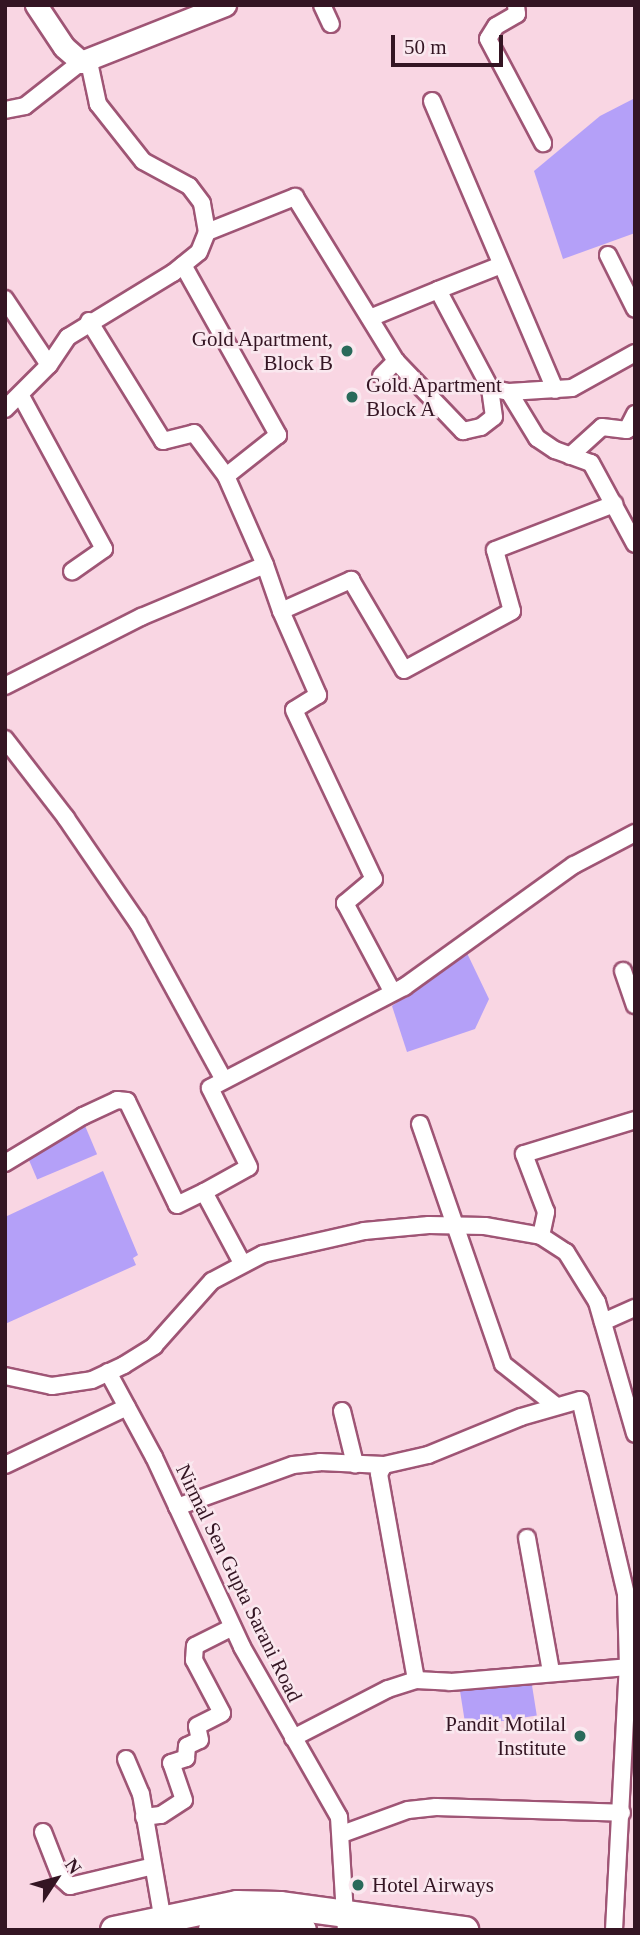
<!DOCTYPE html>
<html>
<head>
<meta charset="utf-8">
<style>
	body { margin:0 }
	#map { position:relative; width:640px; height:1935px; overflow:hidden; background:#f9d6e3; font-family:"Times New Roman",serif }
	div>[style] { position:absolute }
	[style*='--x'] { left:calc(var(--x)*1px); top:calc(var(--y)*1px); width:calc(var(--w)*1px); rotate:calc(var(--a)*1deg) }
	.water>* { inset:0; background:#b4a0f8; transform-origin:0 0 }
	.roads { filter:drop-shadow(2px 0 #9f5575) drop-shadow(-2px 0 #9f5575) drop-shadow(0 2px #9f5575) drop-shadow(0 -2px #9f5575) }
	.minor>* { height:16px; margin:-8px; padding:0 8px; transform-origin:8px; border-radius:8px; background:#fff }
	.tertiary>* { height:21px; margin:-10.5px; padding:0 10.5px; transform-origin:10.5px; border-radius:10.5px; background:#fff }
	.primary>* { height:26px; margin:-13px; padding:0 13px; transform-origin:13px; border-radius:13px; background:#fff }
	.dots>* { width:19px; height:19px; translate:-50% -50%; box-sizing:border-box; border:4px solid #fae8ef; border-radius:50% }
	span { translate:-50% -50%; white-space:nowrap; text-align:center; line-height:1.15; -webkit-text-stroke:5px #fae8ef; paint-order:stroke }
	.poi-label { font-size:21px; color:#341523 }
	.right { translate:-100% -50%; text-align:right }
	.left { translate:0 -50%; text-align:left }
	.street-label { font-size:21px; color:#341523 }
	.frame { position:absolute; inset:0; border:7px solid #341523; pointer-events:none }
	.north { position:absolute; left:21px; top:1844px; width:70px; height:70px; -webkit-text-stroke:5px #fae8ef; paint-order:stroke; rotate:54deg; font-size:19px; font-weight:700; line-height:28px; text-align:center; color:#341523 }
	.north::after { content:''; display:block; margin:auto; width:24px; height:32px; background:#341523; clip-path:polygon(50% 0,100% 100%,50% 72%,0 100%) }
	.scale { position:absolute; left:391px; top:35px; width:112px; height:32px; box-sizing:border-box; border:4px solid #341523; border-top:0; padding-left:9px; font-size:21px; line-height:24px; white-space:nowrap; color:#341523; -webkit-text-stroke:5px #fae8ef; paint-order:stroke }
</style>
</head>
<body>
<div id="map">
	<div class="water">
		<i style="clip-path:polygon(635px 98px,635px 233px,563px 259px,534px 171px,600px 116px)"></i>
		<i style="clip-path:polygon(466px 951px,489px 999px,475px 1029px,407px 1052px,392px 1006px)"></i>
		<i style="left:83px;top:1121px;width:36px;height:65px;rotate:67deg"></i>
		<i style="clip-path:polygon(103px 1171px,138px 1255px,133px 1258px,136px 1265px,5px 1324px,5px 1217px)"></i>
		<i style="left:531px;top:1679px;width:37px;height:72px;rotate:81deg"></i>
	</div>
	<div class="roads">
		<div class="minor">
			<i style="--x:322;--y:5;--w:21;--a:65"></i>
			<i style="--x:516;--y:5;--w:9;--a:84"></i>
			<i style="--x:517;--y:14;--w:24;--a:150"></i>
			<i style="--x:496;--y:26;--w:15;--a:122"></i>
			<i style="--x:488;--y:39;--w:118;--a:62.1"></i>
			<i style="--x:432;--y:101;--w:314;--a:66.9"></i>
			<i style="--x:5;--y:110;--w:20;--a:-11"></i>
			<i style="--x:25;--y:106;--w:71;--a:-38.2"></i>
			<i style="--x:207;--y:232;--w:95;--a:-21.7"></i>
			<i style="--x:295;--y:197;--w:193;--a:58.4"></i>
			<i style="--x:396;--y:361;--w:21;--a:135"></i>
			<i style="--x:608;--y:255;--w:60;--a:63.4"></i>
			<i style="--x:183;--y:265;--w:195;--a:60.8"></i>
			<i style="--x:278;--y:435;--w:66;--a:141.7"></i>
			<i style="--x:226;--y:476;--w:97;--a:66.3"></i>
			<i style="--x:438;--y:290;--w:66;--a:-21.5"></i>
			<i style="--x:5;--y:299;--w:79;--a:56.3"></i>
			<i style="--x:370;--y:318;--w:74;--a:-22.4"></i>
			<i style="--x:438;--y:290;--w:111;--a:62"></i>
			<i style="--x:490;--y:388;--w:19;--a:12"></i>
			<i style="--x:509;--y:392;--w:63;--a:-3.6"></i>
			<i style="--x:572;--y:388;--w:72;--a:-29.1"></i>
			<i style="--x:89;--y:321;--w:141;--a:58.3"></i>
			<i style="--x:163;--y:441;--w:32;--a:-14"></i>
			<i style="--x:194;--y:433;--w:54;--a:53.3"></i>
			<i style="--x:396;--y:361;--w:97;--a:46.3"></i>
			<i style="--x:463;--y:431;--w:18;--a:-13"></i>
			<i style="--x:481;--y:427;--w:16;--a:-38"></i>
			<i style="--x:494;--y:417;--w:29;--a:-98"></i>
			<i style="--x:509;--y:392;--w:54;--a:58.7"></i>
			<i style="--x:537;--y:438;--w:22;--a:34"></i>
			<i style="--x:555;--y:450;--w:38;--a:20"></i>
			<i style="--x:591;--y:463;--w:92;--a:61.5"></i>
			<i style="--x:21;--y:396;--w:174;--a:61.5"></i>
			<i style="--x:104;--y:549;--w:39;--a:145"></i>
			<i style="--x:5;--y:409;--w:62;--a:-45"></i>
			<i style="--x:49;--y:365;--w:34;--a:-56"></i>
			<i style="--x:68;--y:337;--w:123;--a:-31.4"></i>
			<i style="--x:173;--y:273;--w:33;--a:-39"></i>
			<i style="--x:199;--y:252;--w:22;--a:-68"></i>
			<i style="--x:207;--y:232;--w:29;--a:-100"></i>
			<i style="--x:202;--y:203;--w:21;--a:-127"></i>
			<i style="--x:189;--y:186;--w:52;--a:-151.5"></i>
			<i style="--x:143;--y:161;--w:73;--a:-128.3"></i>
			<i style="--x:98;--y:104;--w:43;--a:-102.1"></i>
			<i style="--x:570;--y:456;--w:43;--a:-42.2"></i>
			<i style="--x:602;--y:427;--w:25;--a:7"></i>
			<i style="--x:627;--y:430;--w:18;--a:-63"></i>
			<i style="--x:281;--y:611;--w:92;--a:66.2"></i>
			<i style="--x:318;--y:695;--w:28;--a:148"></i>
			<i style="--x:294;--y:710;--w:187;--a:64.7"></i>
			<i style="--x:374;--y:879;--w:38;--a:140"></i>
			<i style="--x:345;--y:903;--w:100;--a:61.9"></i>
			<i style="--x:5;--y:686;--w:153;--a:-26.9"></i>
			<i style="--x:141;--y:617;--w:134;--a:-22.8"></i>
			<i style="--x:265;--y:565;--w:49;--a:70.8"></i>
			<i style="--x:281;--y:611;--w:77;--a:-23.9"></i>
			<i style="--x:351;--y:580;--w:104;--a:59.5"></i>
			<i style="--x:404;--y:670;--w:123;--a:-28.6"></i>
			<i style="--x:512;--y:611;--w:63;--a:-105.6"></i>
			<i style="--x:495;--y:550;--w:128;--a:-21.1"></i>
			<i style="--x:5;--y:739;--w:100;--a:52.3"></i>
			<i style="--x:66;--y:818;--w:127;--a:55.6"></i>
			<i style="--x:138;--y:923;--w:177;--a:61.3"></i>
			<i style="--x:623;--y:971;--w:36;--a:71"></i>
			<i style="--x:420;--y:1124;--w:254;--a:70.9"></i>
			<i style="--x:503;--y:1364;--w:66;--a:38.3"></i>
			<i style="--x:5;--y:1163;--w:91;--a:-31.1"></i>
			<i style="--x:83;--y:1116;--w:38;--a:-25"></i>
			<i style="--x:117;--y:1100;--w:10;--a:6"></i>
			<i style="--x:127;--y:1101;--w:115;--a:64.3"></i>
			<i style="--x:177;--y:1205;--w:30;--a:-26"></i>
			<i style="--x:204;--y:1192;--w:81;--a:61.8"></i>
			<i style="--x:204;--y:1192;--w:51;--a:-29.1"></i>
			<i style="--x:249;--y:1167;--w:88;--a:-116.3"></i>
			<i style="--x:210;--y:1088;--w:219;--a:-27.5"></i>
			<i style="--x:404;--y:987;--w:209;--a:-35.7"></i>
			<i style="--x:574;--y:865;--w:69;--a:-27.7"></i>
			<i style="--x:541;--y:1236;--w:25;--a:-78"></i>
			<i style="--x:546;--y:1212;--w:62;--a:-110.8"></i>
			<i style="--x:524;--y:1154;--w:116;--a:-17"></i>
			<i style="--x:603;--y:1322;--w:35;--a:-24"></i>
			<i style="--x:108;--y:1372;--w:97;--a:61.6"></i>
			<i style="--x:154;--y:1457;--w:209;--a:65.1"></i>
			<i style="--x:242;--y:1647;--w:196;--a:60.3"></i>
			<i style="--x:339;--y:1817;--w:113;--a:86.5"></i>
			<i style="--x:5;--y:1376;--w:48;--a:12"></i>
			<i style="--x:52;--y:1386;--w:40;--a:-8.5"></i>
			<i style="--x:92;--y:1380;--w:35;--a:-25"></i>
			<i style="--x:124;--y:1365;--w:36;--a:-32"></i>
			<i style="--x:154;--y:1346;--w:87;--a:-48.3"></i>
			<i style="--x:212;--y:1281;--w:58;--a:-27.9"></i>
			<i style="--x:263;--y:1254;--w:104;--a:-12.8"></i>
			<i style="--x:364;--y:1231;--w:65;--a:-5.3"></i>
			<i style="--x:429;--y:1225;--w:56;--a:1"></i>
			<i style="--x:485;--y:1226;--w:57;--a:10.1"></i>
			<i style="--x:541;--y:1236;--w:30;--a:33"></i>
			<i style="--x:566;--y:1252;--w:59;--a:58.2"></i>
			<i style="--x:597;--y:1302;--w:137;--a:73.9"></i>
			<i style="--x:342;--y:1411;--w:55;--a:76.2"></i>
			<i style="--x:5;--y:1465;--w:135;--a:-25.4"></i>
			<i style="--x:177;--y:1507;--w:123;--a:-19.9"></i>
			<i style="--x:293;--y:1465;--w:27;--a:-6"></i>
			<i style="--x:320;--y:1462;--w:64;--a:2.7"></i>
			<i style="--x:527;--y:1538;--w:135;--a:79.8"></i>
			<i style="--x:293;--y:1738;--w:107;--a:-27.3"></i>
			<i style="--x:388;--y:1689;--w:29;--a:-18"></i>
			<i style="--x:416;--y:1680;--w:34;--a:3"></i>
			<i style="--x:450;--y:1682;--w:179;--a:-4.8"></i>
			<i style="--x:628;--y:1667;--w:73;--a:-91.6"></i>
			<i style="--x:626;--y:1594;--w:199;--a:-103.3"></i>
			<i style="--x:580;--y:1400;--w:61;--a:163.9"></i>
			<i style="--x:521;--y:1417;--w:100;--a:157.8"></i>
			<i style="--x:428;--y:1455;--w:45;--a:167.2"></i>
			<i style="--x:384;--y:1465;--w:10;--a:119"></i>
			<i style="--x:379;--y:1474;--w:209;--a:79.8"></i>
			<i style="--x:126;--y:1759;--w:38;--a:67"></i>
			<i style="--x:141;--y:1794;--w:124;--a:80.2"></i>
			<i style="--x:144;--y:1817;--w:17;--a:-7"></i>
			<i style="--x:161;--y:1815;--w:27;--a:-33"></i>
			<i style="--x:184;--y:1800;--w:39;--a:-109"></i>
			<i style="--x:171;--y:1763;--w:16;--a:-18"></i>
			<i style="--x:186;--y:1758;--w:12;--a:-85"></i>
			<i style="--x:187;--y:1746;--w:14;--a:-25"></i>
			<i style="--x:200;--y:1740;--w:14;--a:-102"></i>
			<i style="--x:197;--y:1726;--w:28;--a:-27"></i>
			<i style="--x:222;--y:1713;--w:60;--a:-117.8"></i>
			<i style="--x:194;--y:1660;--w:14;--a:-86"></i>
			<i style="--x:195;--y:1646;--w:42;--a:-26.6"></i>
			<i style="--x:43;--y:1832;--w:49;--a:68.6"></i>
			<i style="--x:61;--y:1878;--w:12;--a:42"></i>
			<i style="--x:70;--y:1886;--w:85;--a:-13.5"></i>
			<i style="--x:342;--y:1834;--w:70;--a:-20"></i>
			<i style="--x:408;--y:1810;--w:28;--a:-6"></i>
			<i style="--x:436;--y:1807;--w:186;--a:1.8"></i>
			<i style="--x:614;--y:1930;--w:263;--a:-87"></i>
			<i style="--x:628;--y:1667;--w:7;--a:-16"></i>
		</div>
		<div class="tertiary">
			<i style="--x:36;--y:5;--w:50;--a:56.3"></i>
			<i style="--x:64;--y:47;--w:23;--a:41"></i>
			<i style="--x:81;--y:62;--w:155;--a:-21.6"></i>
		</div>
		<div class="primary">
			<i style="--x:114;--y:1930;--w:126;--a:-11.9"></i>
			<i style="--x:237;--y:1904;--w:43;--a:1.3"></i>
			<i style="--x:280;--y:1905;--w:187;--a:7.7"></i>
			<i style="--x:212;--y:1930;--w:50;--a:-4.6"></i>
			<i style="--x:262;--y:1926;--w:41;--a:5.6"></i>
		</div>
	</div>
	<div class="dots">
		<i style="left:347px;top:351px;background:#296a5a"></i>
		<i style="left:352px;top:397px;background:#296a5a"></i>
		<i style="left:580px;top:1736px;background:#296a5a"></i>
		<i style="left:358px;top:1885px;background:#296a5a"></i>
	</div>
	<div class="poi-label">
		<span class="right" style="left:333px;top:351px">Gold Apartment,<br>Block B</span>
		<span class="left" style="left:366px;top:397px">Gold Apartment<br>Block A</span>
		<span class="right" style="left:566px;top:1736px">Pandit Motilal<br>Institute</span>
		<span class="left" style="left:372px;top:1885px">Hotel Airways</span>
	</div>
	<div class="street-label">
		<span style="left:239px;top:1583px;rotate:64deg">Nirmal Sen Gupta Sarani Road</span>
	</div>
	<div class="frame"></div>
	<div class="north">N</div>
	<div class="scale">50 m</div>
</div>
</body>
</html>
